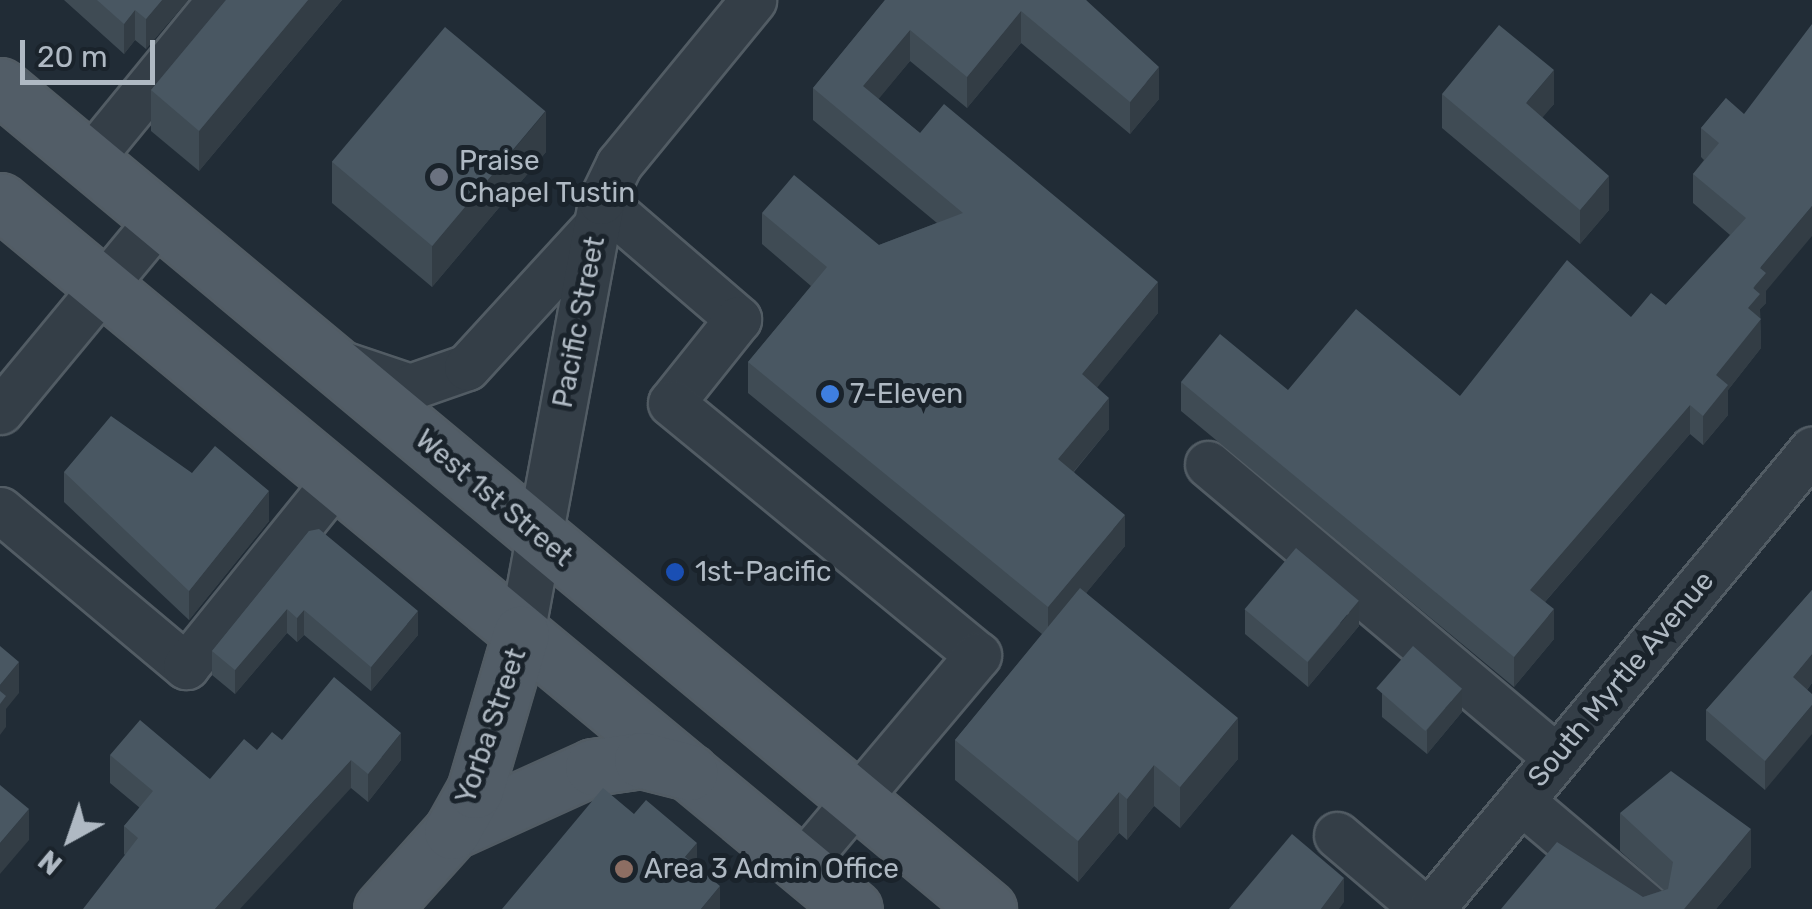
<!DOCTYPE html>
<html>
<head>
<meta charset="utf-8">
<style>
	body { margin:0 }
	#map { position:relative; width:1812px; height:909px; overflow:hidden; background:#212c36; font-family:Rubik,sans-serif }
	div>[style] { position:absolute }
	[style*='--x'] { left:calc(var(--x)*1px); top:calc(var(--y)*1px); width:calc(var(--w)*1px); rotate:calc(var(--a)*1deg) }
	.roads { filter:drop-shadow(2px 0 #525c64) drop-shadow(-2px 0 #525c64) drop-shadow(0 2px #525c64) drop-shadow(0 -2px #525c64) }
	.minor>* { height:45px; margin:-22.5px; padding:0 22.5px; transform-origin:22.5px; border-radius:22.5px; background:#343e47 }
	.major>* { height:55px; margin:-27.5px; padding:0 27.5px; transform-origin:27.5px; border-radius:27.5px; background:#525d67 }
	.wall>* { inset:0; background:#3f4b54 }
	.shaded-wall>* { inset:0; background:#333d45 }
	.building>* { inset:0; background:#495762; transform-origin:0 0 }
	.dots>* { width:28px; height:28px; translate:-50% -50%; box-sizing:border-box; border:5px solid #1a232b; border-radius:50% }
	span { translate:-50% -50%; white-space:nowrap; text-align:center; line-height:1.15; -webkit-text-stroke:10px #1a232b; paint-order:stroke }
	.poi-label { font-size:28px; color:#afb9c3 }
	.left { translate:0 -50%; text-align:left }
	.street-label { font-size:28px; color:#afb9c3 }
	.north { position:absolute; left:20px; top:789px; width:100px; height:100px; -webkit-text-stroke:8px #1a232b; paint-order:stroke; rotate:220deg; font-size:28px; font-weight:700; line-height:40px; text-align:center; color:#afb9c3 }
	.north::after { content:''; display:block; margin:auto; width:35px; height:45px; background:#afb9c3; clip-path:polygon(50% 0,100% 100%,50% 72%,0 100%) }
	.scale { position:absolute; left:20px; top:40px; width:135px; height:45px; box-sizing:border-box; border:5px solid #afb9c3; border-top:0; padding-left:12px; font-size:30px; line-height:35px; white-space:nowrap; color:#afb9c3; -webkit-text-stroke:8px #1a232b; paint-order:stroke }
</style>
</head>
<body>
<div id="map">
	<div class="roads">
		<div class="minor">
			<i style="--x:89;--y:160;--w:207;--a:-50.7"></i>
			<i style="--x:601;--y:201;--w:181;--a:40.7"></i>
			<i style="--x:738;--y:319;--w:107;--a:128.6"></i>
			<i style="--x:671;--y:403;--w:397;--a:39.4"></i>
			<i style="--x:978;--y:655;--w:275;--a:130.1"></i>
			<i style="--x:345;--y:365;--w:69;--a:18.7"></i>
			<i style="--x:410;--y:387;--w:60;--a:-19.3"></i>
			<i style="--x:467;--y:367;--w:191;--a:-47.5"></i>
			<i style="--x:0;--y:411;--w:249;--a:-50.4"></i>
			<i style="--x:1208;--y:464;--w:455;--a:40.1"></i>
			<i style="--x:0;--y:510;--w:243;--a:40"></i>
			<i style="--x:186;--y:666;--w:239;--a:-51.1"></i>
			<i style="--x:521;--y:634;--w:440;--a:-79.5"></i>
			<i style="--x:601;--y:201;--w:41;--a:-64.1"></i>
			<i style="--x:619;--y:164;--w:212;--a:-50.7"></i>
			<i style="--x:1521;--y:801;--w:167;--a:40.2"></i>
			<i style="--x:1337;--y:835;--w:114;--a:40.4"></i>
			<i style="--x:1431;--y:909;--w:597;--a:-50.31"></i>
		</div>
		<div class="major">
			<i style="--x:0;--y:86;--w:1286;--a:39.79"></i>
			<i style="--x:0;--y:201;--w:1109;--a:39.66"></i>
			<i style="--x:452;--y:831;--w:155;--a:-24.4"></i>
			<i style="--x:593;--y:767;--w:49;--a:-8.1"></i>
			<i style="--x:642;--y:760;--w:49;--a:14.3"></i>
			<i style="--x:382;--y:909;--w:105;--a:-48.1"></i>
			<i style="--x:452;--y:831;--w:47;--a:-60.7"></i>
			<i style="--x:475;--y:790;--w:163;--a:-73.6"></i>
		</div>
	</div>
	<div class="wall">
		<i style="clip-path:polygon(64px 0,188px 0,146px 49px,135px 40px,124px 54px)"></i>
		<i style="clip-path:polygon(226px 0,342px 0,199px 171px,151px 131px,151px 90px)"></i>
		<i style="clip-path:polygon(885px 0,1086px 0,1159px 99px,1130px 134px,1021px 43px,967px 108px,910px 61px,878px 99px,920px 133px,1158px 313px,1097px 387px,1109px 429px,1074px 472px,1125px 546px,1086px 593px,1238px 759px,1180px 828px,1154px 806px,1127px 840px,1119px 833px,1078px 882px,955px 780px,955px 740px,1042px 634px,748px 393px,748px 362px,811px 286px,762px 244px,762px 213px,879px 245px,937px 223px,813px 120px,813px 88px)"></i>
		<i style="clip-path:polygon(1442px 94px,1554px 104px,1542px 117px,1609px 210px,1580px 244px,1442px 128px)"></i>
		<i style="clip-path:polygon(1726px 98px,1766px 291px,1766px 303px,1760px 309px,1761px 348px,1728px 390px,1728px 415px,1703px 445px,1690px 434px,1545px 602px,1554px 639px,1514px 687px,1181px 411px,1181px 382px,1288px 390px,1460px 396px,1631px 317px,1666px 305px,1730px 235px,1693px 203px,1693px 174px,1704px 160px,1701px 157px,1701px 128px)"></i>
		<i style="clip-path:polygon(546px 152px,432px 287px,332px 203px,332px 162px)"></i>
		<i style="clip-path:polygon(64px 472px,192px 473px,269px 521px,189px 620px,64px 502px)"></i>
		<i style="clip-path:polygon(309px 531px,418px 635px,371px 691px,304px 635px,297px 642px,287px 633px,235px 694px,212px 675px,212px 651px)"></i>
		<i style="clip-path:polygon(1812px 590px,1812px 683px,1807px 690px,1765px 790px,1706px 740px,1706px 710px)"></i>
		<i style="clip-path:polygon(1245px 609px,1359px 626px,1308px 687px,1245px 634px)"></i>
		<i style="clip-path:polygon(1382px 693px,1462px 712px,1427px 754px,1382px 717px)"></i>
		<i style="clip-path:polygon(282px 740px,401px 760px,368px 802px,351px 788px,125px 855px,124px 854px,124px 826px,140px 808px,110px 783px,110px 755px,210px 779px,257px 750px)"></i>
		<i style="clip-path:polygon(1620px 813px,1751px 867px,1716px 909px,1501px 909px,1643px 897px,1664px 890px,1620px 851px)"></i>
	</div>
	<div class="shaded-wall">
		<i style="clip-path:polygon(162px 0,188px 0,146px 49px,146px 19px)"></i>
		<i style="clip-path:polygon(308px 0,342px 0,199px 171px,199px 131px)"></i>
		<i style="clip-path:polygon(135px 10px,135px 40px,124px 54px,124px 24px)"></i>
		<i style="clip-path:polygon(1021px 11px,1021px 43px,967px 108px,967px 77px)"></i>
		<i style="clip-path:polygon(910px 30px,910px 61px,863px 118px,863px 86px)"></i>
		<i style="clip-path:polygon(1159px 67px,1159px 99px,1130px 134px,1130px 102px)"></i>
		<i style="clip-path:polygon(1554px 70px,1554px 104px,1526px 137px,1526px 103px)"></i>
		<i style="clip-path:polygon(546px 111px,546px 152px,432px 287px,432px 246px)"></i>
		<i style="clip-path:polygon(1609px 176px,1609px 210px,1580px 244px,1580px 210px)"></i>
		<i style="clip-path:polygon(1812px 206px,1812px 236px,1766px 291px,1766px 303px,1760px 309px,1761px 348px,1728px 390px,1728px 415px,1703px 445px,1703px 416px,1716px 375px,1748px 308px,1760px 268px)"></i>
		<i style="clip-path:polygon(1158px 282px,1158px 313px,1082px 406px,1082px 374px)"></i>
		<i style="clip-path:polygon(1109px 398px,1109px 429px,1058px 490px,1058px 459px)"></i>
		<i style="clip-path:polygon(1690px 405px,1690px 434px,1530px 619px,1530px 590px)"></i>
		<i style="clip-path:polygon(269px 491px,269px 521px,189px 620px,189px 591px)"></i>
		<i style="clip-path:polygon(1125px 515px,1125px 546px,1048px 639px,1048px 607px)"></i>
		<i style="clip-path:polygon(1359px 601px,1359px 626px,1308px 687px,1308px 662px)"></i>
		<i style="clip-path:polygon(287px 609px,287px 633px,235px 694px,235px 670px)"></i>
		<i style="clip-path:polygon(1554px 609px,1554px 639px,1514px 687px,1514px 657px)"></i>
		<i style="clip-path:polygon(304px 610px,304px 635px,297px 642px,297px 618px)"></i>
		<i style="clip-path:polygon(418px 611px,418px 635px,371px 691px,371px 667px)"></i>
		<i style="clip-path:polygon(1812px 654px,1812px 683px,1793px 707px,1793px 677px)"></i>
		<i style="clip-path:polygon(19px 662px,19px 693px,6px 709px,6px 727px,0 735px,0 685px)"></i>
		<i style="clip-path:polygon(1462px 688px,1462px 712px,1427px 754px,1427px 730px)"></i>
		<i style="clip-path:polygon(1812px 705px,1812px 734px,1765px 790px,1765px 761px)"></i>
		<i style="clip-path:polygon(1238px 718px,1238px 759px,1180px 828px,1180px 787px)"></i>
		<i style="clip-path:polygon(401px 733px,401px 760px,368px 802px,368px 774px)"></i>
		<i style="clip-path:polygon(351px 760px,351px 788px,240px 909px,215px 909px)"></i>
		<i style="clip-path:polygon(1154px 765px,1154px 806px,1127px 840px,1127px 799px)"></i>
		<i style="clip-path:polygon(1119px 792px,1119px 833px,1078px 882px,1078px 841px)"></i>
		<i style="clip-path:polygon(29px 809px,29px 840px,0 874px,0 843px)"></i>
		<i style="clip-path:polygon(1751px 829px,1751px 867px,1716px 909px,1684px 909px)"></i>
		<i style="clip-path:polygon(697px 843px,697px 884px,685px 857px)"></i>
		<i style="clip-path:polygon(1344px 878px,1344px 902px,1339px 909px,1321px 909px)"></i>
		<i style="clip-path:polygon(720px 886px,720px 909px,701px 909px)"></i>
	</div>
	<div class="building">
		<i style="clip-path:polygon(97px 0,162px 0,146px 19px,135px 10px,124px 24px)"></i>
		<i style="clip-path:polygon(226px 0,308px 0,199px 131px,151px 90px)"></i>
		<i style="clip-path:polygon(885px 0,1086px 0,1159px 67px,1130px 102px,1021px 11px,967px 77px,910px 30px,863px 86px,920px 133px,944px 104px,1158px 282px,1082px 374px,1109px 398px,1058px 459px,1125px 515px,1048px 607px,748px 362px,827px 267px,762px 213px,794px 175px,879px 245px,963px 213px,813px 88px)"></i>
		<i style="clip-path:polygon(1812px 24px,1812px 206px,1760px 268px,1766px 273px,1753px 288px,1760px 294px,1748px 308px,1761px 319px,1716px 375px,1728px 385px,1703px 416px,1690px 405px,1530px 590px,1554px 609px,1514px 657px,1181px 382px,1220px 334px,1288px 390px,1356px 309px,1460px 396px,1567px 260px,1631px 317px,1651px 293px,1666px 305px,1746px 218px,1693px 174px,1719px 143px,1701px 128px,1726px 98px,1744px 114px)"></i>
		<i style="clip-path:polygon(1499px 25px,1554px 70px,1526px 103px,1609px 176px,1580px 210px,1442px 94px)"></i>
		<i style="left:445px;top:27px;width:131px;height:176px;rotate:40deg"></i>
		<i style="clip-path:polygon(111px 416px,192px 473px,215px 446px,269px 491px,189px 591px,64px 472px)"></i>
		<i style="clip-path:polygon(319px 529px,418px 611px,371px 667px,304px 610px,297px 618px,287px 609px,235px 670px,212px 651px,309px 531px)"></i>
		<i style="left:1296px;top:548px;width:82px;height:80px;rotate:40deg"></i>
		<i style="clip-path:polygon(1080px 588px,1238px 718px,1180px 787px,1154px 765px,1127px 799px,1119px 792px,1078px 841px,955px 740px)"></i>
		<i style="clip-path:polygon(1812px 590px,1812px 654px,1793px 677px,1812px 694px,1812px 705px,1765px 761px,1706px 710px)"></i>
		<i style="clip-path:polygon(0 646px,19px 662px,0 685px)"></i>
		<i style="left:1413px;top:646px;width:65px;height:56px;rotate:41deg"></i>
		<i style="clip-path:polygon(334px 677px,401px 733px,368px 774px,351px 760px,215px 909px,83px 909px,138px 838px,124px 826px,153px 791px,110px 755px,140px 720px,210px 779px,244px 739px,257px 750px,272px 732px,282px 740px)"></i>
		<i style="clip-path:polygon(0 691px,6px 696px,0 704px)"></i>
		<i style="clip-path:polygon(1671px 771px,1751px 829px,1684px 909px,1501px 909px,1557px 842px,1643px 897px,1668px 889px,1673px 862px,1620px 813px)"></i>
		<i style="clip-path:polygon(0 785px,29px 809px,0 843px)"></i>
		<i style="clip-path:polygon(603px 788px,634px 814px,646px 800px,697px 843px,685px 857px,720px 886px,701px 909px,502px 909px)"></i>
		<i style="clip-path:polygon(1292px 834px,1344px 878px,1321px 909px,1229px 909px)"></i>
	</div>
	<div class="dots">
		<i style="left:439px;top:177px;background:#6b7280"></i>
		<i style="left:830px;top:394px;background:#3f7fe0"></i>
		<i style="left:675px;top:572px;background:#1a4fb4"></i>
		<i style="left:624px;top:869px;background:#8d6e63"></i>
	</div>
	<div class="poi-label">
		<span class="left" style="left:459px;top:177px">Praise<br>Chapel Tustin</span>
		<span class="left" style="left:850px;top:394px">7-Eleven</span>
		<span class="left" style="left:695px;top:572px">1st-Pacific</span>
		<span class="left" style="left:644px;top:869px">Area 3 Admin Office</span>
	</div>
	<div class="street-label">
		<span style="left:579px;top:322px;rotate:-79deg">Pacific Street</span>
		<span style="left:494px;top:498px;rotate:40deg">West 1st Street</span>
		<span style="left:1621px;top:679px;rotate:-50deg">South Myrtle Avenue</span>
		<span style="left:491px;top:726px;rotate:-71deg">Yorba Street</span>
	</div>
	<div class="north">N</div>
	<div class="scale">20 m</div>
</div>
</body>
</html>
